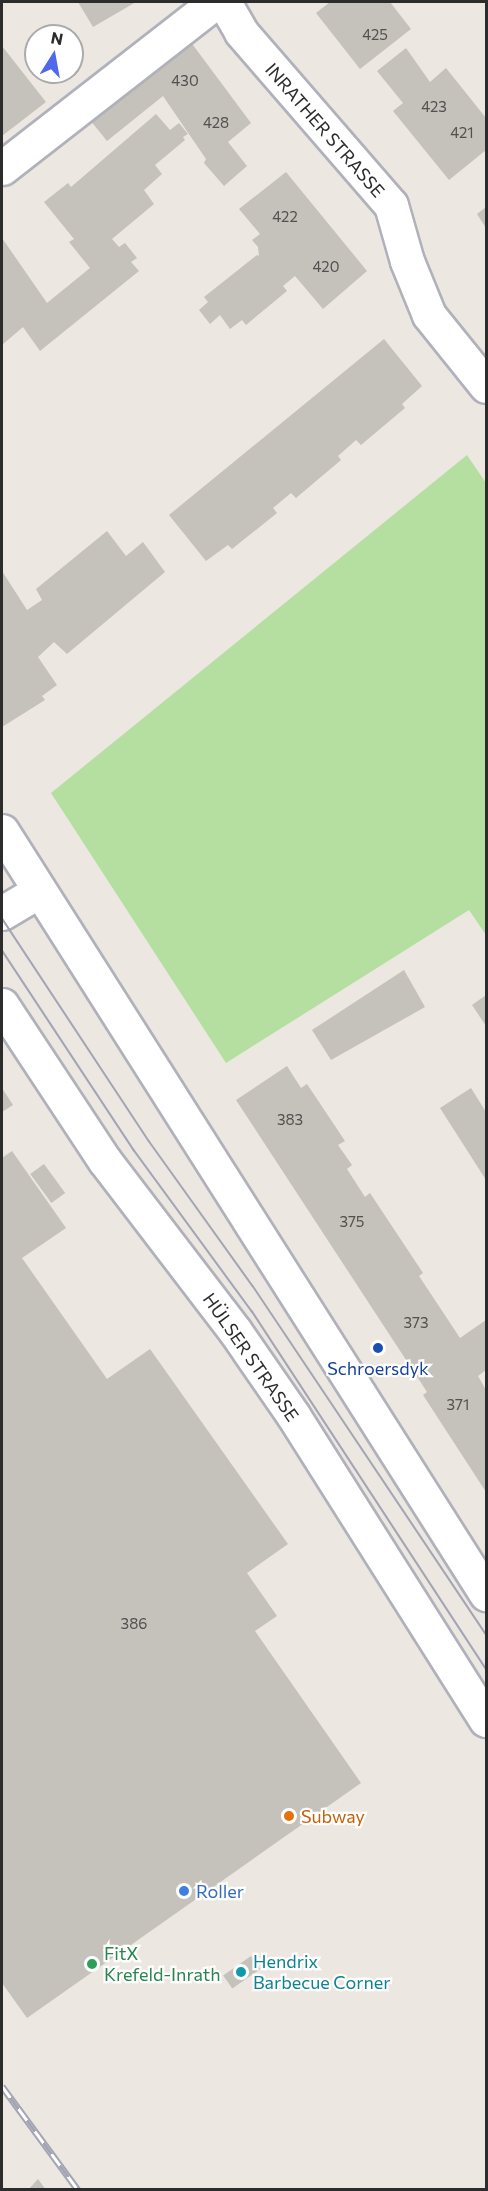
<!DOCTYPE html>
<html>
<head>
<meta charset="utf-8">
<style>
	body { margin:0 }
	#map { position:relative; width:488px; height:2191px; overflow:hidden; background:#ece7e0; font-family:Commissioner,sans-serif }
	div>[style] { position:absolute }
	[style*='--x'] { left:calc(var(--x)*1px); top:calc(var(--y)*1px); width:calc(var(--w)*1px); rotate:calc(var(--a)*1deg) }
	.green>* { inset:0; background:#b5dea1 }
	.building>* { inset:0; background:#c5c1bb; transform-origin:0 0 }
	.roads { filter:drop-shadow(2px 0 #b0b1bb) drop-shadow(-2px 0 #b0b1bb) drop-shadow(0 2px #b0b1bb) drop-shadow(0 -2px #b0b1bb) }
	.minor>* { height:33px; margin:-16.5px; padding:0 16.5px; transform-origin:16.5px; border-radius:16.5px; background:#fff }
	.tertiary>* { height:33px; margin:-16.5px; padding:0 16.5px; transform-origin:16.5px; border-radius:16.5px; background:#fff }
	.tram>* { height:1.5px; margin:-0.75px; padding:0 0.75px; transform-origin:0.75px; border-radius:0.75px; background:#a3a5b4 }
	.rail>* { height:7px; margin-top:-3.5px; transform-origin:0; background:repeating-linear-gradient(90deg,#fff 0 14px,#a3a5b4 0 28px); box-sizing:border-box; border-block:2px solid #a3a5b4 }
	.dots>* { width:16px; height:16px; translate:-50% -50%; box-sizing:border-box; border:3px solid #fff; border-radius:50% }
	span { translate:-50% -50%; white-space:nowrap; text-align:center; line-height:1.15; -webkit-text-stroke:4.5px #fff; paint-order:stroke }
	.number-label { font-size:15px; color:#525150 }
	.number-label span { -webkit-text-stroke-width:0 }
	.street-label { font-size:18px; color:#2c2c2c }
	.transit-label { font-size:18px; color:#164399 }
	.food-label { font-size:18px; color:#c56008 }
	.left { translate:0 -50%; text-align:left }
	.shop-label { font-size:18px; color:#366cbe }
	.leisure-label { font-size:18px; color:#27864d }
	.culture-label { font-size:18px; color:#0d838f }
	.frame { position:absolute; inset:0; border:3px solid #2c2c2c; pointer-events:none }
	.north { position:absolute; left:24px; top:24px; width:60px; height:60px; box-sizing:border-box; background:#fff; border:2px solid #ababab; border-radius:50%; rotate:11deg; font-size:16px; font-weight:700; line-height:24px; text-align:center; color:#2c2c2c }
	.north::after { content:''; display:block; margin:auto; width:21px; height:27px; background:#4f69ea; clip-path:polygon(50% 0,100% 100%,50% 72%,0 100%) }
</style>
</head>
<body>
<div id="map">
	<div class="green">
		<i style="clip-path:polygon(467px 455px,486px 483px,486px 935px,469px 910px,226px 1063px,51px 793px)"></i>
	</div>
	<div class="building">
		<i style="clip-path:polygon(78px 2px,136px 2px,93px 27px)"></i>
		<i style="clip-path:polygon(330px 2px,390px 2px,411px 29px,360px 69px,316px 13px)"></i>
		<i style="clip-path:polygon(190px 41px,251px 123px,228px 142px,247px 166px,224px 186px,204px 163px,206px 159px,163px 96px,107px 141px,90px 120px)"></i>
		<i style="clip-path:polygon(2px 46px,46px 102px,2px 136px)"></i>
		<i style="clip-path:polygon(406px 48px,430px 82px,446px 68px,486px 118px,486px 150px,449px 180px,393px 111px,403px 103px,377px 71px)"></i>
		<i style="clip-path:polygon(156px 114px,170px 130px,179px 123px,188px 134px,183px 137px,185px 140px,155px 165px,162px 174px,144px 190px,154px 204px,112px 239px,119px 247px,125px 243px,137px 258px,131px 262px,139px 271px,40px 351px,23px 327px,2px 345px,2px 238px,47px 303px,90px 268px,69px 242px,74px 239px,44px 202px,68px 183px,71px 187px)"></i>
		<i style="clip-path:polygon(286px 172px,367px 271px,323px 309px,295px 276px,283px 286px,287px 291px,246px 325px,242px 320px,230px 329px,220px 315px,210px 324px,199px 310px,208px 302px,204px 297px,257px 255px,259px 256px,258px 247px,252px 240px,260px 234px,239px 209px)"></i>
		<i style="clip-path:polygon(486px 207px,486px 228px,477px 214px)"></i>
		<i style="clip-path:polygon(384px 339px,422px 386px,402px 404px,405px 408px,361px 445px,356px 440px,338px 456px,341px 460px,296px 498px,291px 493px,273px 508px,277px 513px,232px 549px,228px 545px,206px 561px,169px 515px)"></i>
		<i style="clip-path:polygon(107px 531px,126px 556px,143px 542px,165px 572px,67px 654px,54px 642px,38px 657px,57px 685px,42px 696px,45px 700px,2px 727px,2px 571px,27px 610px,42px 600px,36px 589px)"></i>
		<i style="clip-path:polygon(404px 970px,425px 1007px,331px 1060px,312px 1030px)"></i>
		<i style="clip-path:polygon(486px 995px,486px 1026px,472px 1005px)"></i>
		<i style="clip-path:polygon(287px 1066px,301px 1088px,307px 1084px,345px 1141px,338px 1145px,352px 1165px,347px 1169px,365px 1197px,370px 1193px,423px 1273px,419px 1276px,460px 1338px,486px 1320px,486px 1370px,478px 1376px,486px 1390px,486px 1492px,423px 1395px,427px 1392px,236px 1100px)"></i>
		<i style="clip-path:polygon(2px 1088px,13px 1105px,2px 1112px)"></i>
		<i style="clip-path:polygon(471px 1088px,486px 1112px,486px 1180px,440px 1108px)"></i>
		<i style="clip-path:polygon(12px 1151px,66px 1228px,22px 1258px,107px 1379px,150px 1349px,288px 1544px,247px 1573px,277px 1616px,255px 1631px,361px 1783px,27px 2018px,2px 1983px,2px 1158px)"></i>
		<i style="left:44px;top:1164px;width:36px;height:17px;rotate:54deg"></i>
		<i style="left:251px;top:1956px;width:16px;height:34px;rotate:55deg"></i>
		<i style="clip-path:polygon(38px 2179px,46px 2190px,28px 2190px)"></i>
	</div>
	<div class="roads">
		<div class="minor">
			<i style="--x:224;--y:2;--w:34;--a:60"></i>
			<i style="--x:241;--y:32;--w:229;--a:49.1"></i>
			<i style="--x:391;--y:205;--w:58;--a:74.1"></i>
			<i style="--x:407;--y:261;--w:58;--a:67.8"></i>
			<i style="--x:429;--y:315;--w:91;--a:51.2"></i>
			<i style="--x:2;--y:168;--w:270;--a:-37.9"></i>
			<i style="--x:2;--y:913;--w:43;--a:-30.7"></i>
		</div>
		<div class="tertiary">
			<i style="--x:2;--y:831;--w:904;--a:57.61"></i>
			<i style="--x:2;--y:1005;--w:187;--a:56.6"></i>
			<i style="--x:105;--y:1161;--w:214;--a:52.6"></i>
			<i style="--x:235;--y:1331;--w:102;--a:55.4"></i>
			<i style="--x:293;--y:1415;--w:361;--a:57.7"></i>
		</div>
	</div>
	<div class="tram">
		<i style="--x:2;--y:918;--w:267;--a:56.6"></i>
		<i style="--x:149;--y:1141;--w:178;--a:54.4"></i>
		<i style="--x:253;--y:1286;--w:419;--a:56.2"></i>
		<i style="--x:2;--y:950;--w:240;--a:56.6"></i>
		<i style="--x:134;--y:1150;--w:200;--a:53.8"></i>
		<i style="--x:252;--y:1311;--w:427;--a:56.8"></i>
	</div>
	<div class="rail">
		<i style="--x:2;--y:2086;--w:129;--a:53.8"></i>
	</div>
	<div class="dots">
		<i style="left:378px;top:1348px;background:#1a4fb4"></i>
		<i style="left:289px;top:1816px;background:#e8710a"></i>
		<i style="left:184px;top:1891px;background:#3f7fe0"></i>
		<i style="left:92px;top:1964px;background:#2e9e5b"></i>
		<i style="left:241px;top:1972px;background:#0f9aa8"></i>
	</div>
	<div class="number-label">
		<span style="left:375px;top:35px">425</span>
		<span style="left:185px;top:81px">430</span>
		<span style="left:434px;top:107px">423</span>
		<span style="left:216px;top:123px">428</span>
		<span style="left:462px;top:133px">421</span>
		<span style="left:285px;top:217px">422</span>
		<span style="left:326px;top:267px">420</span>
		<span style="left:290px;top:1120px">383</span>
		<span style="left:352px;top:1222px">375</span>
		<span style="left:416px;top:1323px">373</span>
		<span style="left:458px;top:1405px">371</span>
		<span style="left:134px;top:1624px">386</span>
	</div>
	<div class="street-label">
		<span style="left:325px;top:130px;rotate:49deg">INRATHER STRASSE</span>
		<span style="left:251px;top:1357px;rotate:55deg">HÜLSER STRASSE</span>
	</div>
	<div class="transit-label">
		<span style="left:378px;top:1368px">Schroersdyk</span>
	</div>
	<div class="food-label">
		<span class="left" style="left:301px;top:1816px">Subway</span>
	</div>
	<div class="shop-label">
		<span class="left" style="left:196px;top:1891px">Roller</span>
	</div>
	<div class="leisure-label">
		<span class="left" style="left:104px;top:1964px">FitX<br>Krefeld-Inrath</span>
	</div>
	<div class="culture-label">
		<span class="left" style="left:253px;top:1972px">Hendrix<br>Barbecue Corner</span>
	</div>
	<div class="frame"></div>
	<div class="north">N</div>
</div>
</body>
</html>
